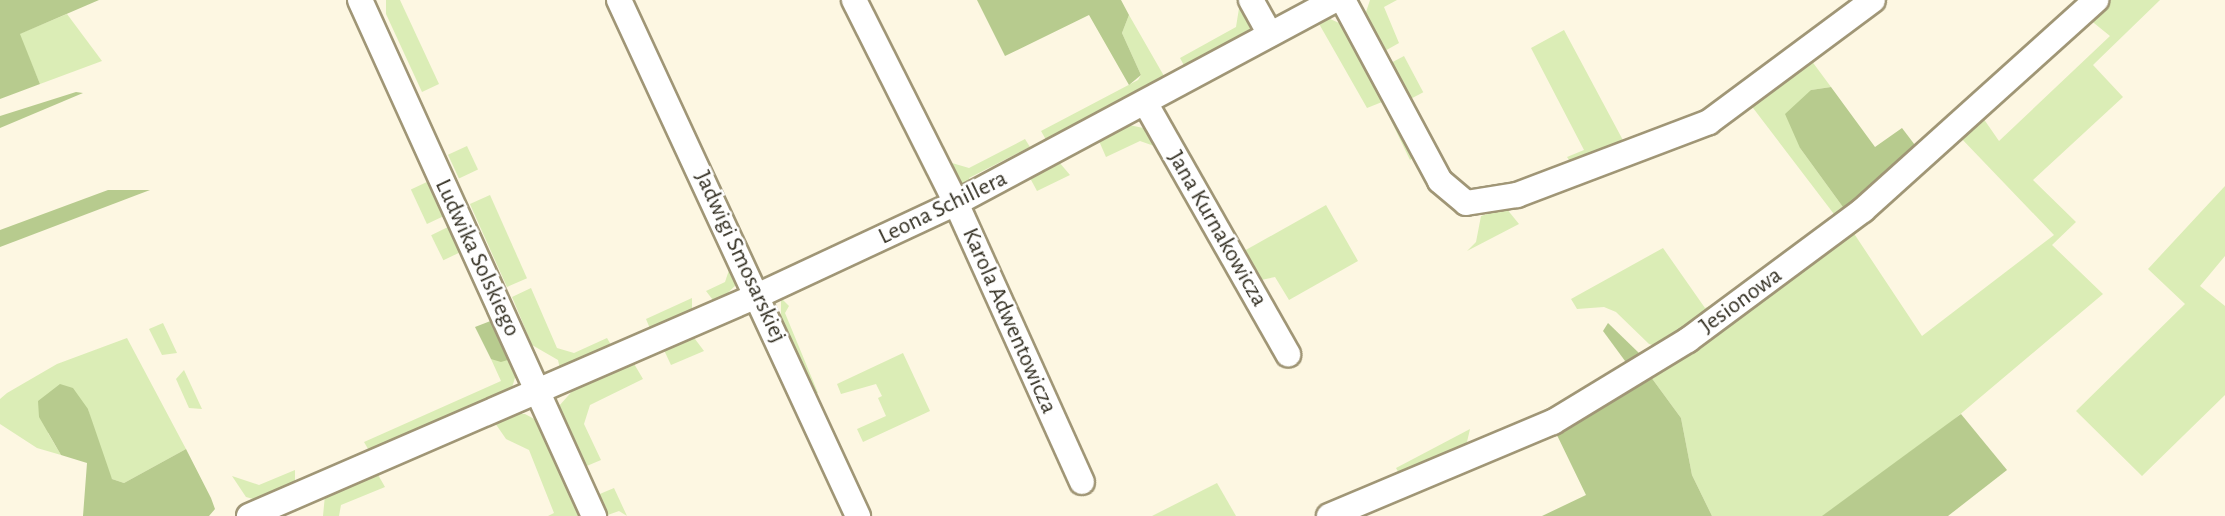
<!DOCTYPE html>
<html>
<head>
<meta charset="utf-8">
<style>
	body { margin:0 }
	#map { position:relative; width:2225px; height:516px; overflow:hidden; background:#fdf7e2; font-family:"Alegreya Sans",sans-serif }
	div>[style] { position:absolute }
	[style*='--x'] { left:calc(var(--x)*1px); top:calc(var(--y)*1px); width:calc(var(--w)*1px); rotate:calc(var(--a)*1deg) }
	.green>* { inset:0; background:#dbedb6; transform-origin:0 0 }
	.forest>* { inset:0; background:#b7cb8e }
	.roads { filter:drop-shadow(2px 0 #a09676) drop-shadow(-2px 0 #a09676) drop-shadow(0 2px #a09676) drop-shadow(0 -2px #a09676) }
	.minor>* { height:24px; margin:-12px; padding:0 12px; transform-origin:12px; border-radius:12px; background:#fff }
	span { translate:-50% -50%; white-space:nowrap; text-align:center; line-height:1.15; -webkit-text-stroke:5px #fff; paint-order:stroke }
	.street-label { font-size:24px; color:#322e21 }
</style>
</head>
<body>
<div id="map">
	<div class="green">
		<i style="clip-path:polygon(386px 0,400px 0,439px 84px,422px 92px,386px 14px)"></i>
		<i style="clip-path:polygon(1370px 0,1397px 0,1384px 7px,1399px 43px,1383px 52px,1365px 15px)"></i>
		<i style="clip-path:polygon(2109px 0,2160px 0,2093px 65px,2123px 97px,2033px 180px,2076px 222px,2052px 245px,2103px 294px,1951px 422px,1823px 516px,1712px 516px,1692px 475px,1681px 418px,1648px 373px,1851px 229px,1922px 336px,2054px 235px,1959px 136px,1981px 115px,1999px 141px,2110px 36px,2089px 19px)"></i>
		<i style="clip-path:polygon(1240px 2px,1251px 26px,1247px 39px,1187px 71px,1180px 58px,1236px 27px)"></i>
		<i style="clip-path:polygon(67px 14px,102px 61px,40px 84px,19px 34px)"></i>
		<i style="clip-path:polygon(1129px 15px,1168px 83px,1049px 145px,1041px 131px,1138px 80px,1141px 75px,1122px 33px)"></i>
		<i style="clip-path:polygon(1328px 18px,1348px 27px,1418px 154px,1410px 160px,1382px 102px,1367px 108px,1318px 22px)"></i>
		<i style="clip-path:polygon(1564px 30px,1625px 144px,1571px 163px,1567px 157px,1584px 150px,1531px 48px)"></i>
		<i style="left:1404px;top:56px;width:41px;height:15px;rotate:62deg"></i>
		<i style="clip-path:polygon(1811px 60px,1831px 87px,1811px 90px,1800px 148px,1848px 214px,1840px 222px,1750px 104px)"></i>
		<i style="clip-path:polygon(1129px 125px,1153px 130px,1157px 147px,1140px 141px,1106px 157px,1099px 141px)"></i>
		<i style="clip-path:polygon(1025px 139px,1030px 147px,969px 178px,972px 185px,956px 184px,948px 167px,952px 163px,969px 168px)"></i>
		<i style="left:467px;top:146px;width:26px;height:21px;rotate:65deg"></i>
		<i style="clip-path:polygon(1059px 162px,1070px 175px,1037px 191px,1030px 178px)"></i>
		<i style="left:429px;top:181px;width:38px;height:20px;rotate:65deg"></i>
		<i style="clip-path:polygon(2225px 186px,2225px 256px,2200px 286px,2225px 306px,2225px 395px,2142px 476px,2076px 411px,2185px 304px,2148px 269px)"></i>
		<i style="left:490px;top:195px;width:91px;height:22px;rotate:66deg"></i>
		<i style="clip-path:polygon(1326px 205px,1358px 261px,1289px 300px,1275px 277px,1261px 280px,1244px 251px)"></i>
		<i style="clip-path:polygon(1506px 208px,1519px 224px,1467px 251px,1476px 242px,1481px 216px)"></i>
		<i style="left:450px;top:226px;width:28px;height:21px;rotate:64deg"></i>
		<i style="clip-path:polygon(1663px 248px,1705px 308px,1747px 290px,1662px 348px,1649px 344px,1616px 312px,1604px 307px,1577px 309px,1571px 299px)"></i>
		<i style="clip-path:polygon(732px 261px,736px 285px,716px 304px,706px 291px,725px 282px)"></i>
		<i style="clip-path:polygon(531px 288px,557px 348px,574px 353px,607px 338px,614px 350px,560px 369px,558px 360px,532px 345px,512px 297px)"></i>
		<i style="clip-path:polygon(692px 298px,692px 314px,651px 331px,646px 319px)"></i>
		<i style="clip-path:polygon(781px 298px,789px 306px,785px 313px,818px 393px,813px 392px,781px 317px)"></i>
		<i style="clip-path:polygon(163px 323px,177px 353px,162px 355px,149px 329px)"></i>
		<i style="clip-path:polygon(692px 335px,704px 351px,671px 365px,663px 348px)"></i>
		<i style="clip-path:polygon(127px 338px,186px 449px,124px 483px,112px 479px,104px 466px,88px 409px,48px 433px,61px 455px,37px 448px,0 424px,0 399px,7px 393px,57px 364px)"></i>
		<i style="clip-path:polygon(903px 353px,930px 411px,863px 442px,857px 429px,886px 416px,878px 398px,882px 396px,876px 384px,841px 394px,837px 384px)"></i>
		<i style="clip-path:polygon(491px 359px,511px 359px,517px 371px,511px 391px,371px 454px,364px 442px,501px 381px)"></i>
		<i style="clip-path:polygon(633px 362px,643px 379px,590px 405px,584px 424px,601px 460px,582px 468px,560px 422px,559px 406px,575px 388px)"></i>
		<i style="clip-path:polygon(184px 370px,202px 409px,189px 408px,176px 379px)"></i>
		<i style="clip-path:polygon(514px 414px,525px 414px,538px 421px,584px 516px,548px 516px,554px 513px,529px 450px,506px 439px,495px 423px)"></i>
		<i style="clip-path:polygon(1470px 429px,1467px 442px,1452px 455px,1401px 477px,1396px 468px)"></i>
		<i style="clip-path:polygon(295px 470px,295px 486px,257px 500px,246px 497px,232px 476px,259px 485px)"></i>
		<i style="clip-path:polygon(377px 473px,385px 487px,341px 505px,339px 516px,323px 516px,325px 495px)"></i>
		<i style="clip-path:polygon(1217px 483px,1236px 516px,1152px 516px)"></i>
		<i style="clip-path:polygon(614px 488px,627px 516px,619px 511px,605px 516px,595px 496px)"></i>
	</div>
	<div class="forest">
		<i style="clip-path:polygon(0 0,99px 0,20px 34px,40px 84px,0 99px)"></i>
		<i style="clip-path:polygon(977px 0,1121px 0,1129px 15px,1122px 33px,1141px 75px,1129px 85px,1089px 15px,1005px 56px)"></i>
		<i style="clip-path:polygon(1831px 87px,1875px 147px,1902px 128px,1921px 153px,1848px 214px,1800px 148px,1785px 114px,1811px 90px)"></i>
		<i style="clip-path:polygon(76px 92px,83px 93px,0 128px,0 116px)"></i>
		<i style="clip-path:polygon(108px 190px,150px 190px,0 247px,0 230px)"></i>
		<i style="clip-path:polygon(493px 320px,511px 359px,501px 362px,491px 359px,475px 327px)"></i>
		<i style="clip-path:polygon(1608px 323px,1641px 355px,1628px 365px,1603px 331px)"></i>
		<i style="clip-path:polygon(1648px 373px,1681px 418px,1692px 475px,1712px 516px,1542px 516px,1586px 495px,1555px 431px)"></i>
		<i style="clip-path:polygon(60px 384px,73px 388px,88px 409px,112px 479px,124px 483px,186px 449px,211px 498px,215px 509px,209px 516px,83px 516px,87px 463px,61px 455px,39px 417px,38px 401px)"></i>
		<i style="clip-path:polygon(1961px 414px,2007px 470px,1948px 516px,1822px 516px)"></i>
	</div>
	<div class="roads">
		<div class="minor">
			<i style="--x:360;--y:0;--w:567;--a:65.61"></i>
			<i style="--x:619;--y:0;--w:569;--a:65.15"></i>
			<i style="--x:854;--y:0;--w:227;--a:63.3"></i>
			<i style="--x:956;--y:203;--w:306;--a:65.7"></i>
			<i style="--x:1251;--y:0;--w:39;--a:61"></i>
			<i style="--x:1343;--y:0;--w:205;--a:61.8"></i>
			<i style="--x:1440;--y:181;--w:34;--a:40"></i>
			<i style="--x:1466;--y:203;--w:52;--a:-8.9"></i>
			<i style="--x:1517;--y:195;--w:205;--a:-20.8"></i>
			<i style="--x:1709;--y:122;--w:204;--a:-36.6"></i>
			<i style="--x:1146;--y:104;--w:288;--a:60.4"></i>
			<i style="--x:249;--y:516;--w:556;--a:-23.43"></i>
			<i style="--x:759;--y:295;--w:217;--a:-25"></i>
			<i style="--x:956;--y:203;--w:430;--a:-28.2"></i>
			<i style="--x:1329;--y:516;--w:243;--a:-22.8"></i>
			<i style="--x:1553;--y:422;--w:158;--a:-31.3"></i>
			<i style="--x:1688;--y:340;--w:218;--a:-36.6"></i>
			<i style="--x:1863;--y:210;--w:314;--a:-42"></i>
		</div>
	</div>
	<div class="street-label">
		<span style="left:943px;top:208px;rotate:-26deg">Leona Schillera</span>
		<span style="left:1217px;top:229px;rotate:60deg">Jana Kurnakowicza</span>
		<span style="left:740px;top:257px;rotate:65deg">Jadwigi Smosarskiej</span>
		<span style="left:477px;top:258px;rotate:65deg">Ludwika Solskiego</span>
		<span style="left:1741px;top:301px;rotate:-36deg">Jesionowa</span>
		<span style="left:1009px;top:321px;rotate:66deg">Karola Adwentowicza</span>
	</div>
</div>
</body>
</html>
